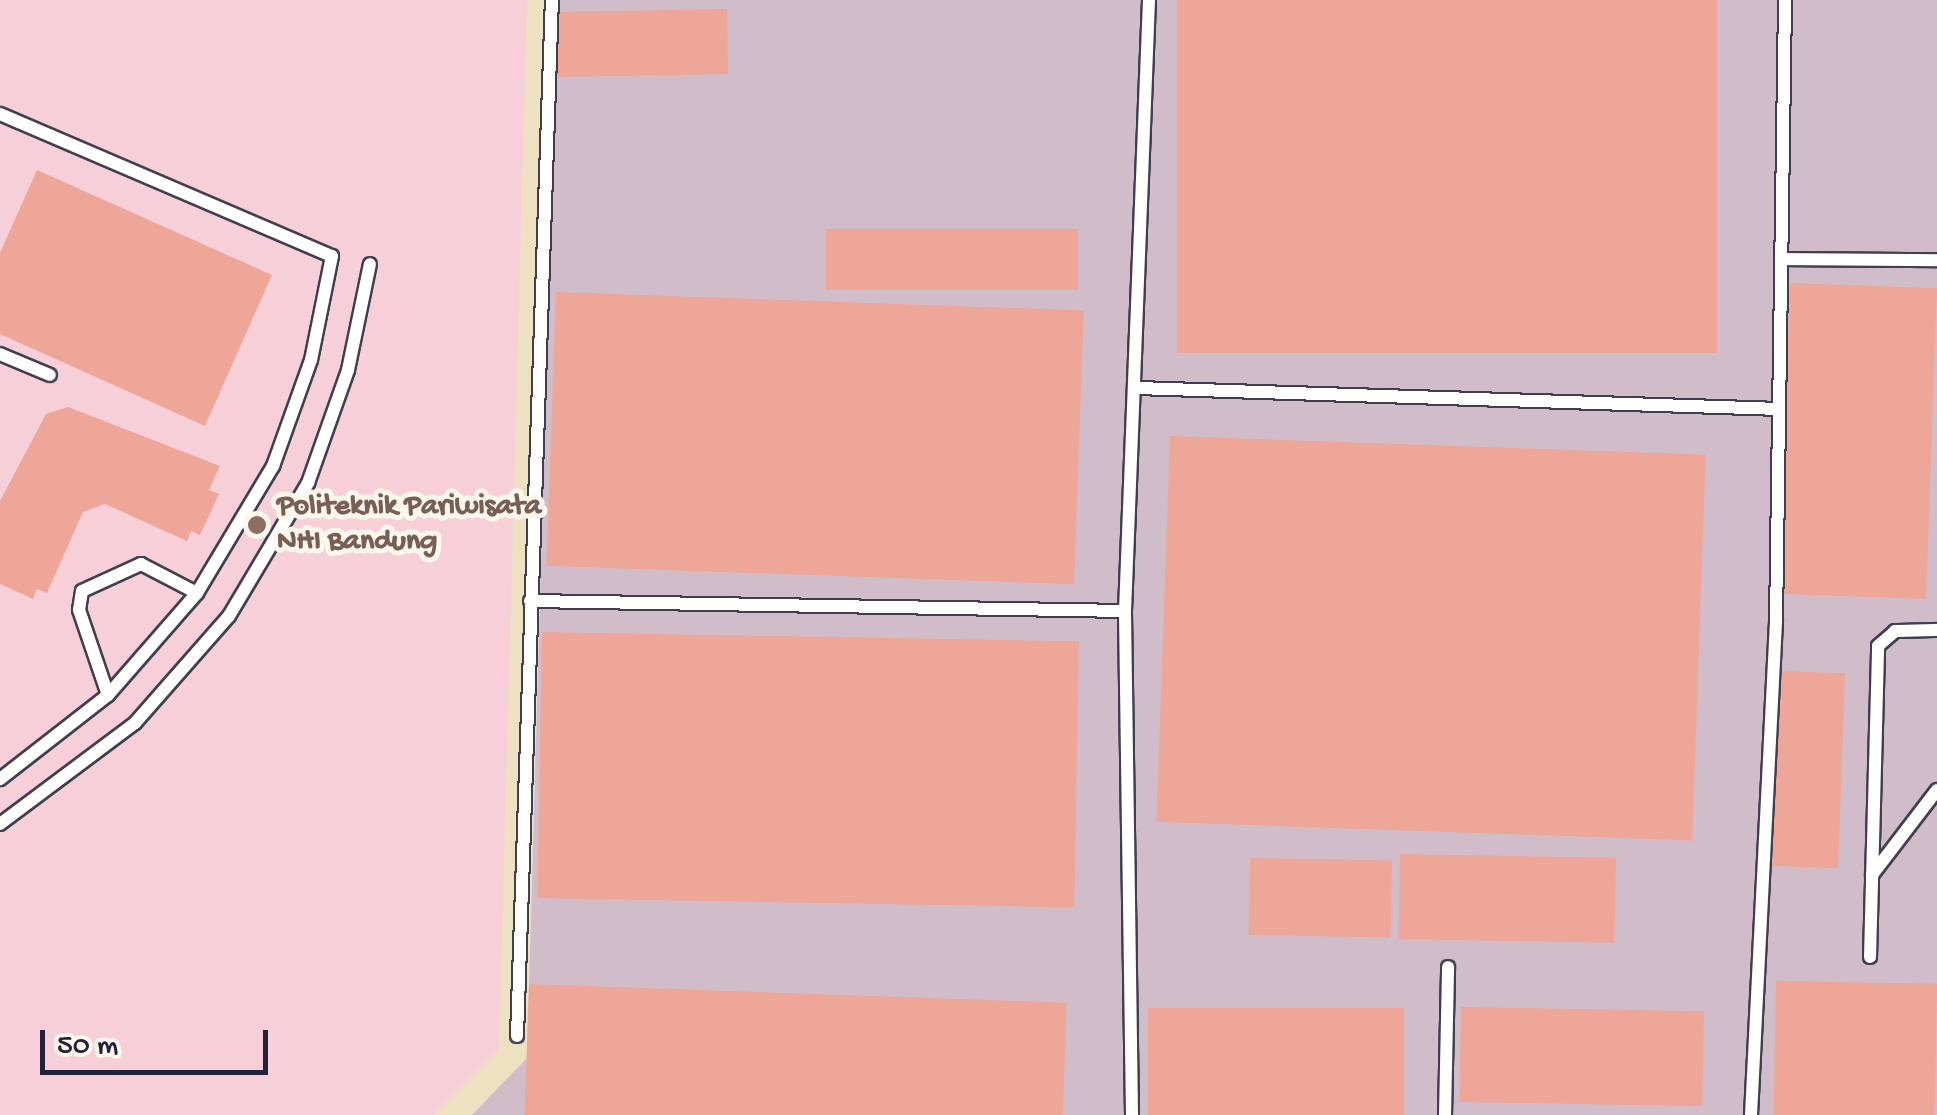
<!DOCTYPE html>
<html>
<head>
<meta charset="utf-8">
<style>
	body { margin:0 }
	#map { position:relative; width:1937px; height:1115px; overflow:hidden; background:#eee1c1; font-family:"Gochi Hand",sans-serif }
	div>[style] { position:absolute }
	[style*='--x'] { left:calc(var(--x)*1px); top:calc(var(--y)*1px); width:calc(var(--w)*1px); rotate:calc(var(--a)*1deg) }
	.built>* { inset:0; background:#f6cfd8 }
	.industrial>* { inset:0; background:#d1bdca }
	.building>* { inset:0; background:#eda697; transform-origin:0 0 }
	.roads { filter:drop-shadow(2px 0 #413f4f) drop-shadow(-2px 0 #413f4f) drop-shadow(0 2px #413f4f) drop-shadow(0 -2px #413f4f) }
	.service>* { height:12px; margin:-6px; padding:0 6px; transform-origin:6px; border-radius:6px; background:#fff }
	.dots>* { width:28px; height:28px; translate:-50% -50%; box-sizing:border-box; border:5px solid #fbf7ec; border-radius:50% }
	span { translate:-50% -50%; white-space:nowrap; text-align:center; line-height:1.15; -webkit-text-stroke:10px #fbf7ec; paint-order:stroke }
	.education-label { font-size:30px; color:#785e54; font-weight:700 }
	.left { translate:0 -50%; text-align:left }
	.scale { position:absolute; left:40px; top:1030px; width:228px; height:45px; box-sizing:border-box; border:5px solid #22223b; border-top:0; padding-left:12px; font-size:30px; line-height:35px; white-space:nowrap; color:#22223b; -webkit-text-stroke:8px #fbf7ec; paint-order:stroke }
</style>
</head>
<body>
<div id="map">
	<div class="built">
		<i style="clip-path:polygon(0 0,527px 0,499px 1050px,434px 1115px,0 1115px)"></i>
	</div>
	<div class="industrial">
		<i style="clip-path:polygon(557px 0,1937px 0,1937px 1115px,472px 1115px,527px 1058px)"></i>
	</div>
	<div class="building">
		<i style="left:1177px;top:0;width:540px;height:353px"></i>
		<i style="left:727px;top:9px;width:65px;height:172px;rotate:89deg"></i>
		<i style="clip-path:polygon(37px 170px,272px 275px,205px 426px,0 334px,0 253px)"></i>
		<i style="left:826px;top:229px;width:252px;height:61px"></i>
		<i style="left:1790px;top:283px;width:147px;height:311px;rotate:2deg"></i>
		<i style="left:556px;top:292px;width:528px;height:274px;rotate:2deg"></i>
		<i style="clip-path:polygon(68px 407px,220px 466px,209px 490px,219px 494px,200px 535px,191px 531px,187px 541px,105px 504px,83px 512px,47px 593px,37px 589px,33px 599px,0 584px,0 501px,46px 414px)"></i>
		<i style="left:1170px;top:436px;width:536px;height:386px;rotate:2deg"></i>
		<i style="left:542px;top:632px;width:537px;height:266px;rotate:1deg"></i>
		<i style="left:1779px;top:671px;width:66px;height:195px;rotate:2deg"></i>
		<i style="left:1400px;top:854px;width:216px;height:85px;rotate:1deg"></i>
		<i style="left:1250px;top:858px;width:142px;height:77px;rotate:1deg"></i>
		<i style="left:1776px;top:981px;width:161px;height:134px;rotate:1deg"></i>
		<i style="left:529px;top:984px;width:538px;height:131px;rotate:2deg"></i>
		<i style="left:1461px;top:1007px;width:243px;height:95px;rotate:1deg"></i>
		<i style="left:1148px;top:1008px;width:256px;height:107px"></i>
	</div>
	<div class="roads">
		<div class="service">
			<i style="--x:0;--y:114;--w:361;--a:23.2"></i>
			<i style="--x:332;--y:256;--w:106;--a:101.4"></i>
			<i style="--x:311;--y:360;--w:113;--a:109.7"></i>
			<i style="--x:273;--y:466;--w:148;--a:120.9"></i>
			<i style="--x:197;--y:593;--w:135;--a:131.1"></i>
			<i style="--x:108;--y:695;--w:137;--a:142.1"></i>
			<i style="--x:1781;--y:259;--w:156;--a:0.4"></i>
			<i style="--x:0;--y:354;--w:54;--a:22.8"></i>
			<i style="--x:1137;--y:388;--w:642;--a:1.87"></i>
			<i style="--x:530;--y:601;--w:595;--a:0.96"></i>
			<i style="--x:108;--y:695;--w:90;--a:-108.8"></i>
			<i style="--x:79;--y:610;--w:19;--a:-81"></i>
			<i style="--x:82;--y:591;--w:65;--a:-24.6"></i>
			<i style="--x:141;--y:564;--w:63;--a:27.4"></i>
			<i style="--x:0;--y:824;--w:169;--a:-36.8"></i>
			<i style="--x:135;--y:723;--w:142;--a:-48.7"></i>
			<i style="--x:229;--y:616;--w:155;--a:-59.3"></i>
			<i style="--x:308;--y:483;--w:120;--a:-70.5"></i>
			<i style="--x:348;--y:370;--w:108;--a:-78.3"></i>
			<i style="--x:1872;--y:875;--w:107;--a:-52.6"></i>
			<i style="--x:1870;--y:957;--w:311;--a:-88.5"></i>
			<i style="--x:1878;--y:646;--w:23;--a:-41"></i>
			<i style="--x:1895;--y:631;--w:42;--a:-1.4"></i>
			<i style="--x:517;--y:1036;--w:1037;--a:-88.07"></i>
			<i style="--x:1132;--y:1115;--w:504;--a:-90.8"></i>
			<i style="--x:1125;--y:611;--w:611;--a:-87.75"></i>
			<i style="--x:1445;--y:1115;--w:148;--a:-88.8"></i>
			<i style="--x:1751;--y:1115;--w:494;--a:-87.1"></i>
			<i style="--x:1776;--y:622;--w:622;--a:-89.17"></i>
		</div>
	</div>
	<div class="dots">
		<i style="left:257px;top:525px;background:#8d6e63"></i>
	</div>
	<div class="education-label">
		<span class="left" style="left:277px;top:525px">Politeknik Pariwisata<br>NHI Bandung</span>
	</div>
	<div class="scale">50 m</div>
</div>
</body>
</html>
